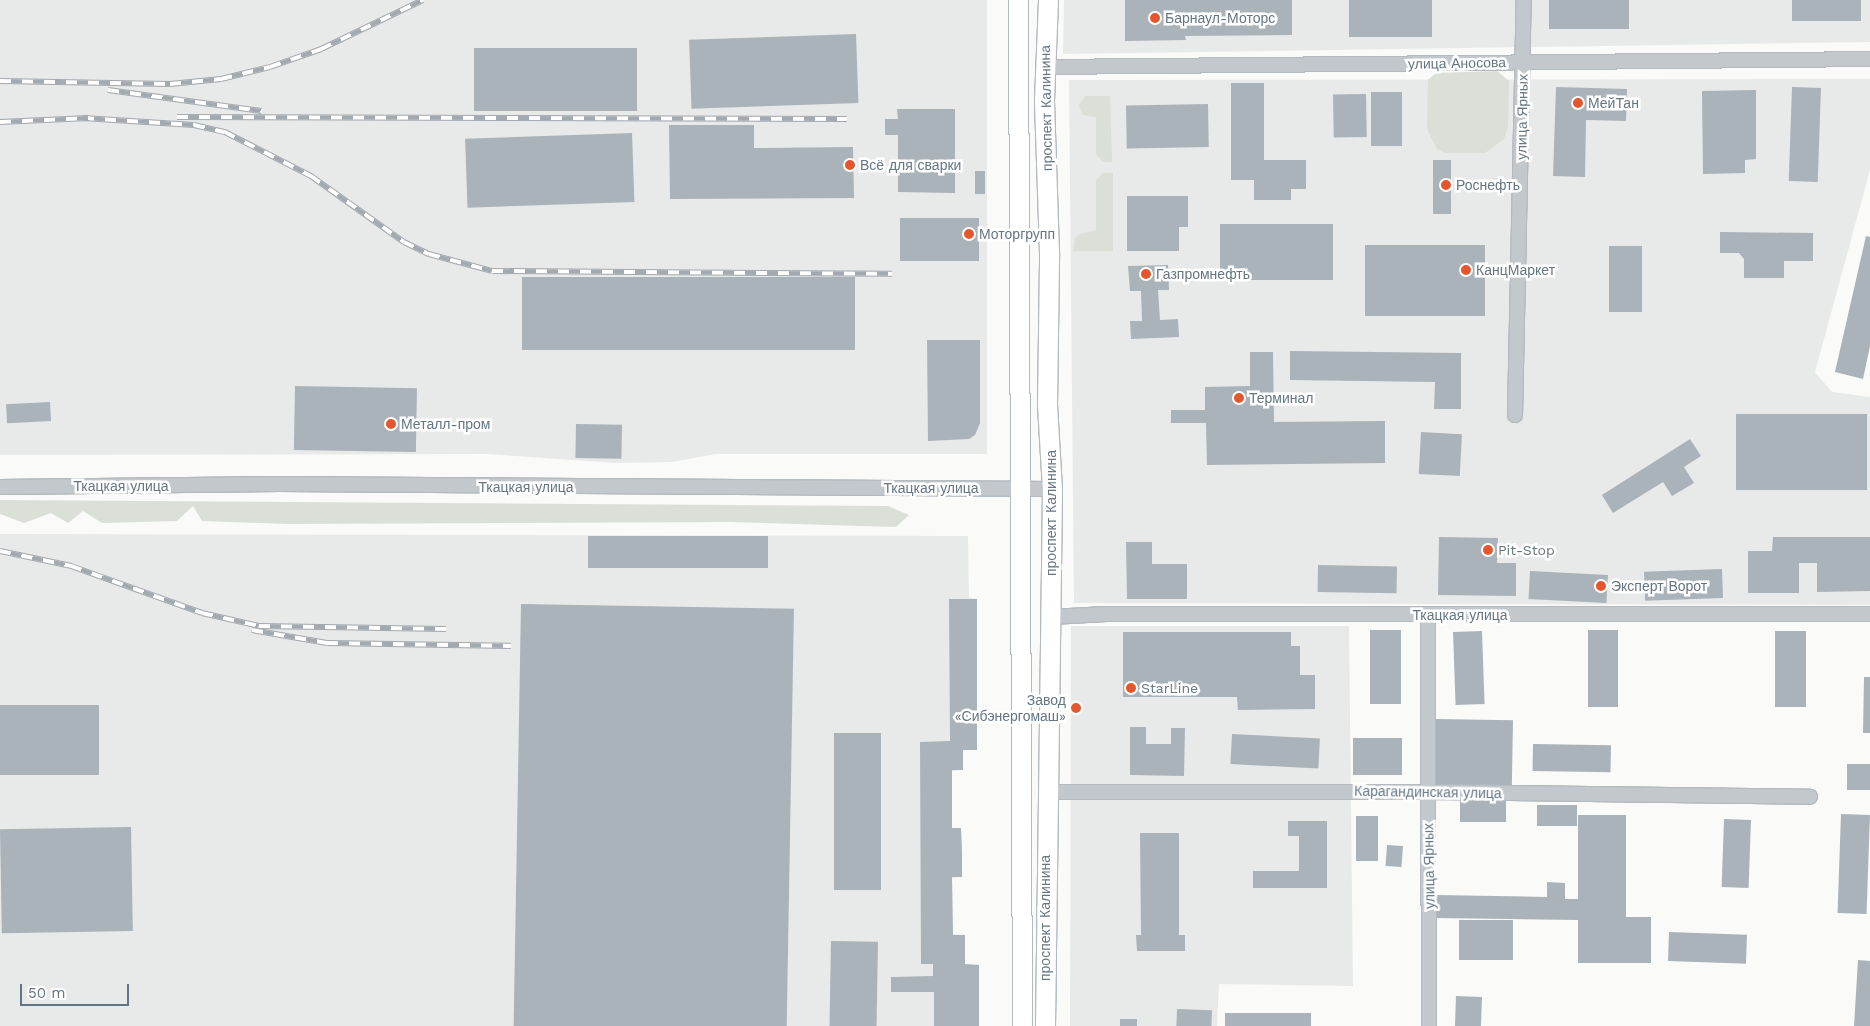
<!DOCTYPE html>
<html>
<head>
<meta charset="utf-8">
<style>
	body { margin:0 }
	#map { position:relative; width:1870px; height:1026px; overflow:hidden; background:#fafaf8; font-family:"Work Sans",sans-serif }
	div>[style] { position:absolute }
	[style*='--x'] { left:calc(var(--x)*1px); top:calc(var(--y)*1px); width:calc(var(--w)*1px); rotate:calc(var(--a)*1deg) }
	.built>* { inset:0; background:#e8e9e9 }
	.green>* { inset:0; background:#dadfd7 }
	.building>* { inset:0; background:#aab3b9; transform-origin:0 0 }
	.roads { filter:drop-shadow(1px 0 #b3babf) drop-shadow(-1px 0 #b3babf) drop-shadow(0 1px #b3babf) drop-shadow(0 -1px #b3babf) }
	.minor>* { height:14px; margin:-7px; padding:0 7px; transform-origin:7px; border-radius:7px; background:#c3c8cc }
	.secondary>* { height:19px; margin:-9.5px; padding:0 9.5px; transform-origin:9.5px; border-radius:9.5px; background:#fff }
	.rail>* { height:5.5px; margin-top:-2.75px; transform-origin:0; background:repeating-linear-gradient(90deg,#fff 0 11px,#a2aab0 0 22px); box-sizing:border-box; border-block:1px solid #a2aab0 }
	.dots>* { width:14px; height:14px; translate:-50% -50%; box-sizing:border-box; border:2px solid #fff; border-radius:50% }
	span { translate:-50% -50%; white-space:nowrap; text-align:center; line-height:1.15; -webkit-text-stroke:5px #fff; paint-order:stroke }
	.poi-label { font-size:14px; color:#657683 }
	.left { translate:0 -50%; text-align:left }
	.right { translate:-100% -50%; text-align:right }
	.street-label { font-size:14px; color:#657683 }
	.scale { position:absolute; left:20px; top:984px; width:109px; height:22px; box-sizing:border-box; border:2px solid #657683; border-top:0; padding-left:6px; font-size:15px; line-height:18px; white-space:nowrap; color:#657683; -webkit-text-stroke:4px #fff; paint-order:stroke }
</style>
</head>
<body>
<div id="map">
	<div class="built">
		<i style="clip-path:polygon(0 0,987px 0,987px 454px,716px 454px,672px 462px,616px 463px,488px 454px,0 455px)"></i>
		<i style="clip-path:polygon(1064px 0,1870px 0,1870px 42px,1063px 54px)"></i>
		<i style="clip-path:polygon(1870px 79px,1870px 170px,1815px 372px,1832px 392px,1870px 397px,1870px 605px,1074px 603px,1069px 80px)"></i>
		<i style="clip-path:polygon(0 534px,968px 536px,969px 598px,977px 599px,977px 750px,963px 750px,963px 770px,952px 771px,952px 828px,961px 828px,962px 853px,962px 877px,952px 878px,953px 934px,965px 935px,965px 964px,979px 965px,979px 1026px,0 1026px)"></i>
		<i style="clip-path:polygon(1071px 626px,1349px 626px,1353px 986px,1219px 984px,1217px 1026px,1070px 1026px)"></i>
	</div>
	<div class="green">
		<i style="clip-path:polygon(1497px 71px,1509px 81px,1508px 127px,1504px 139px,1485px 153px,1445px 153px,1437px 149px,1427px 129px,1428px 80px,1436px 73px)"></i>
		<i style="clip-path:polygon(1085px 96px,1110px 96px,1112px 162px,1103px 162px,1096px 154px,1096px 117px,1083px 115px,1079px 105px)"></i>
		<i style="clip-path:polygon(1102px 173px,1113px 173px,1113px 251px,1073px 251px,1075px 238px,1080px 234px,1096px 230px,1096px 181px)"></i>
		<i style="clip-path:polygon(0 500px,888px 506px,909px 515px,896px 527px,730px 522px,288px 524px,202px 521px,193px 506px,177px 521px,102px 523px,83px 511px,68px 523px,51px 513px,24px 523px,0 514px)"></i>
	</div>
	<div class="building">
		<i style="clip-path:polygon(1125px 0,1292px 0,1292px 35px,1185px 36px,1186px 40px,1125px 41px)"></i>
		<i style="left:1349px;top:0;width:83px;height:37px"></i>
		<i style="left:1549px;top:0;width:80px;height:29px"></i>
		<i style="left:1792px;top:0;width:69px;height:21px"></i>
		<i style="left:856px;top:34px;width:69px;height:167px;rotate:88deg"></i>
		<i style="left:474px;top:48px;width:163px;height:63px"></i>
		<i style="clip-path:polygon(1231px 83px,1264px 83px,1264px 160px,1306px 160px,1306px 189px,1291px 189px,1291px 200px,1254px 200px,1254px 180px,1231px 180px)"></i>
		<i style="clip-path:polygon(1556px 87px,1627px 89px,1626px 121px,1586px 120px,1585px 177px,1553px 176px)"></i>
		<i style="left:1792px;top:87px;width:29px;height:94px;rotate:2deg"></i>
		<i style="clip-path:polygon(1756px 90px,1756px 159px,1745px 160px,1745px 173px,1703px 174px,1702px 91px)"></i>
		<i style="left:1371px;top:92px;width:31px;height:54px"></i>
		<i style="left:1366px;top:94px;width:43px;height:33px;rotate:89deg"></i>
		<i style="left:1208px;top:104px;width:43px;height:82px;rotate:89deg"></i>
		<i style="clip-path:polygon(897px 109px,955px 109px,955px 193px,898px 192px,898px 135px,885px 135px,885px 119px,898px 119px)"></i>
		<i style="clip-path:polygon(669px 125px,754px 125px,754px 148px,853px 147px,854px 198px,670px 199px)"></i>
		<i style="left:632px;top:133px;width:69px;height:167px;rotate:88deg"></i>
		<i style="left:1433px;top:160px;width:18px;height:54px"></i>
		<i style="left:975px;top:171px;width:10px;height:23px"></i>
		<i style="clip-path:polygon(1127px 196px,1188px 196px,1188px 227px,1179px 227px,1179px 251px,1127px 251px)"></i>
		<i style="left:900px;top:218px;width:79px;height:43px"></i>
		<i style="left:1220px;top:224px;width:113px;height:56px"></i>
		<i style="clip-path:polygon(1720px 232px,1813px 233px,1813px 261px,1784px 261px,1784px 278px,1744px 278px,1744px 259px,1739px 253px,1720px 253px)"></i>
		<i style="clip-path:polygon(1866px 236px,1870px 237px,1870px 346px,1863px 379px,1835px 372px)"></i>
		<i style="left:1365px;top:245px;width:120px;height:71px"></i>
		<i style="left:1609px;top:246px;width:33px;height:66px"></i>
		<i style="clip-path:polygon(1168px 265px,1169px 290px,1158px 290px,1160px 320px,1178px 319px,1179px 337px,1131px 339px,1130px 321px,1142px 321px,1141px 291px,1130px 291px,1128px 266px)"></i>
		<i style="left:522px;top:277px;width:333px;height:73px"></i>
		<i style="clip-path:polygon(927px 340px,980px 340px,980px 423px,975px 435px,969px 439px,928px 441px)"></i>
		<i style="clip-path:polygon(1290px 351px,1461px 353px,1461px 409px,1434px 409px,1435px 382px,1290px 380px)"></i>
		<i style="clip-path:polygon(1250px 352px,1273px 352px,1274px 422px,1385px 421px,1385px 463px,1207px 465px,1206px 423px,1171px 423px,1171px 410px,1205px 410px,1205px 387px,1250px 386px)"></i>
		<i style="left:295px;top:386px;width:122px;height:64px;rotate:1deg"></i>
		<i style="left:50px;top:402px;width:19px;height:44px;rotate:87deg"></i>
		<i style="left:1736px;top:414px;width:131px;height:76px"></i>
		<i style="left:576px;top:424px;width:46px;height:34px;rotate:1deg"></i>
		<i style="left:1421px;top:432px;width:41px;height:42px;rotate:3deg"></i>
		<i style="clip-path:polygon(1690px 439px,1701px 456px,1684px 467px,1694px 483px,1672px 496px,1663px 482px,1613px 513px,1602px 495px)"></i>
		<i style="left:588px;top:536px;width:180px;height:32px"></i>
		<i style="clip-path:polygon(1439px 537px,1498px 538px,1497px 563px,1516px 563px,1516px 596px,1438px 595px)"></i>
		<i style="clip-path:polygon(1773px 537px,1870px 537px,1870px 591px,1817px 592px,1817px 563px,1799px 563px,1799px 593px,1748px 593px,1748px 551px,1772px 551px)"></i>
		<i style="clip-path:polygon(1126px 542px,1152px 542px,1152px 564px,1187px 564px,1187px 599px,1127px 599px)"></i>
		<i style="left:1318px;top:565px;width:79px;height:27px;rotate:1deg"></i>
		<i style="left:1722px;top:569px;width:29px;height:78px;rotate:88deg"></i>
		<i style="left:1530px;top:571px;width:78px;height:28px;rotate:3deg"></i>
		<i style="clip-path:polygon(949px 599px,977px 599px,977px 750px,963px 750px,963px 770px,952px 770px,952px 828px,961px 828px,962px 853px,962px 877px,952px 877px,953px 935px,965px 935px,965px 964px,979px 965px,979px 1026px,934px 1026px,934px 992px,891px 992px,891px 977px,933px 976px,933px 964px,921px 964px,920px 742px,950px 741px)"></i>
		<i style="left:521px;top:604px;width:273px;height:422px;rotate:1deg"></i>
		<i style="left:1370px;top:630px;width:31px;height:74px"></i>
		<i style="left:1588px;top:630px;width:30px;height:77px"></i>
		<i style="left:1482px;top:631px;width:73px;height:29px;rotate:88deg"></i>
		<i style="left:1775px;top:631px;width:31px;height:76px"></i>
		<i style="clip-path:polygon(1123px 632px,1291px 632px,1291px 646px,1300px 646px,1300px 675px,1315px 675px,1315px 709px,1238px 710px,1237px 697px,1123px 697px)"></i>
		<i style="clip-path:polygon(1864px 677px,1870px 677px,1870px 733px,1863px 733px)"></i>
		<i style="left:0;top:705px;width:99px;height:70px"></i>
		<i style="left:1436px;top:719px;width:77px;height:67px;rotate:1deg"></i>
		<i style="clip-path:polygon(1130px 727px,1146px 727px,1146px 744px,1171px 744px,1171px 728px,1185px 728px,1184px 776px,1130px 775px)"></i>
		<i style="left:834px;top:733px;width:47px;height:157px"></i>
		<i style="left:1232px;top:734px;width:88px;height:30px;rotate:3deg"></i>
		<i style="left:1353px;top:738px;width:49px;height:37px"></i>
		<i style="left:1533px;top:744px;width:78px;height:27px;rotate:1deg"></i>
		<i style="left:1847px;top:764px;width:23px;height:26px"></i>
		<i style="left:1460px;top:797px;width:46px;height:25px"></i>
		<i style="left:1537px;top:805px;width:40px;height:21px"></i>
		<i style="left:1841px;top:814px;width:29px;height:99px;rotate:2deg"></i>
		<i style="clip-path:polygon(1578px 815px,1626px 815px,1626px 917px,1651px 917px,1651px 963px,1578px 963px,1578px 920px,1435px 918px,1436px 895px,1547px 897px,1547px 882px,1565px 883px,1565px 899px,1578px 899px)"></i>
		<i style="left:1356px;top:816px;width:22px;height:45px"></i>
		<i style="left:1724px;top:819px;width:27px;height:68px;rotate:2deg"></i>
		<i style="clip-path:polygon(1288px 821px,1327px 821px,1327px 888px,1253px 888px,1253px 871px,1299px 871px,1299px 836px,1288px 836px)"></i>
		<i style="left:131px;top:827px;width:104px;height:131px;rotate:89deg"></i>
		<i style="clip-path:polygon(1140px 833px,1179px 833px,1179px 935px,1185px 935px,1185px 951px,1137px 951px,1136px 935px,1141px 935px)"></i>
		<i style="left:1387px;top:845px;width:16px;height:21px;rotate:4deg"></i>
		<i style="left:1459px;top:920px;width:54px;height:40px"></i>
		<i style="left:1669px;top:932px;width:78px;height:29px;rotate:2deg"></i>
		<i style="left:831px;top:941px;width:47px;height:85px;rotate:1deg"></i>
		<i style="clip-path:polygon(1858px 960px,1870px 961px,1870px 1026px,1854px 1026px)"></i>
		<i style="left:1456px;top:996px;width:26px;height:30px;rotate:2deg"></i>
		<i style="left:1177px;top:1009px;width:35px;height:17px;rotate:2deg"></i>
		<i style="left:1225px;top:1013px;width:86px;height:13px"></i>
		<i style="left:1120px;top:1019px;width:17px;height:7px"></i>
	</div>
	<div class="roads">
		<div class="minor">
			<i style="--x:1044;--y:67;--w:826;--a:-0.55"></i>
			<i style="--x:1515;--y:415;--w:415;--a:-88.8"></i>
			<i style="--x:0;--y:487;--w:280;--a:-0.6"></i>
			<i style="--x:280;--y:484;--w:772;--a:0.37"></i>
			<i style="--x:1428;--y:615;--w:411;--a:89.9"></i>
			<i style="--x:1051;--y:617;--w:55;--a:-3.1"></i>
			<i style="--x:1106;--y:614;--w:764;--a:0"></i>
			<i style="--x:1046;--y:792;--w:382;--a:0"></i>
			<i style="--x:1428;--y:792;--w:382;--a:0.7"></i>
		</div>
		<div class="secondary">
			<i style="--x:1018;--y:0;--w:1026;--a:89.78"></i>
			<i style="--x:1045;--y:1026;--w:537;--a:-89.25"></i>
			<i style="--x:1052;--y:489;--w:85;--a:-93.4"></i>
			<i style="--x:1047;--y:404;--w:152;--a:-89.2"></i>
			<i style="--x:1049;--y:252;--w:152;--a:-91.9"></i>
			<i style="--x:1044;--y:100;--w:100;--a:-87.7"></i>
		</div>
	</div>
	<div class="rail">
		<i style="--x:0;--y:81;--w:170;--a:1"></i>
		<i style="--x:170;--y:84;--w:51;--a:-5.6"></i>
		<i style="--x:221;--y:79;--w:50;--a:-13.8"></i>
		<i style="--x:270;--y:67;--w:54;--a:-19.4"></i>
		<i style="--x:321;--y:49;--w:113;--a:-25.7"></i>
		<i style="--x:108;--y:90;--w:155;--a:7.8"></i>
		<i style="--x:177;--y:117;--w:670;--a:0.17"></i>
		<i style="--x:83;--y:118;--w:111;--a:3.6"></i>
		<i style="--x:194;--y:125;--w:32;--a:13"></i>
		<i style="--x:225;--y:132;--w:97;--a:27.1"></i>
		<i style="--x:311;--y:176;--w:114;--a:35.4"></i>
		<i style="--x:404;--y:242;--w:28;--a:26"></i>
		<i style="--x:429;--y:254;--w:65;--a:15.1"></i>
		<i style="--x:492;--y:271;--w:400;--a:0.4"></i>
		<i style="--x:0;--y:122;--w:89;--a:-2.6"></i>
		<i style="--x:0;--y:551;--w:73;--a:11.9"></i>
		<i style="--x:71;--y:566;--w:139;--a:19.7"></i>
		<i style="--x:202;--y:613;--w:58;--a:12.8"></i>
		<i style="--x:259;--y:626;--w:187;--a:0.9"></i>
		<i style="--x:252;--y:630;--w:76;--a:9.8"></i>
		<i style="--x:327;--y:643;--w:184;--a:0.9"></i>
	</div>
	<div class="dots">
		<i style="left:1155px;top:18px;background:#e4572e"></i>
		<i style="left:1578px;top:103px;background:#e4572e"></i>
		<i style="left:850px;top:165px;background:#e4572e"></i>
		<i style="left:1446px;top:185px;background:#e4572e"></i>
		<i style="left:969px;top:234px;background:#e4572e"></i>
		<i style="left:1466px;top:270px;background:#e4572e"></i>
		<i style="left:1146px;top:274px;background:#e4572e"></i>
		<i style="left:1239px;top:398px;background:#e4572e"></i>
		<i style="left:391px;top:424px;background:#e4572e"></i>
		<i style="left:1488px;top:550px;background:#e4572e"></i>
		<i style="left:1601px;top:586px;background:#e4572e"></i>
		<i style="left:1131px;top:688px;background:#e4572e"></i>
		<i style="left:1076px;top:708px;background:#e4572e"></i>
	</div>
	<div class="poi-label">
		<span class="left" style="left:1165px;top:18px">Барнаул-Моторс</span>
		<span class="left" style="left:1588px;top:103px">МейТан</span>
		<span class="left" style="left:860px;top:165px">Всё для сварки</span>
		<span class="left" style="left:1456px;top:185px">Роснефть</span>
		<span class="left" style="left:979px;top:234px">Моторгрупп</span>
		<span class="left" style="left:1476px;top:270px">КанцМаркет</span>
		<span class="left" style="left:1156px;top:274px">Газпромнефть</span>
		<span class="left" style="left:1249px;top:398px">Терминал</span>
		<span class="left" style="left:401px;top:424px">Металл-пром</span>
		<span class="left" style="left:1498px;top:550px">Pit-Stop</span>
		<span class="left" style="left:1611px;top:586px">Эксперт Ворот</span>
		<span class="left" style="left:1141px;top:688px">StarLine</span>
		<span class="right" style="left:1066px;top:708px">Завод<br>«Сибэнергомаш»</span>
	</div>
	<div class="street-label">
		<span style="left:1457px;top:63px;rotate:-1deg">улица Аносова</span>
		<span style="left:1046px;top:108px;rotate:-91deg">проспект Калинина</span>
		<span style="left:1522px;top:117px;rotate:-89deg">улица Ярных</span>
		<span style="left:121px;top:486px">Ткацкая улица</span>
		<span style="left:526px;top:487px">Ткацкая улица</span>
		<span style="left:931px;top:488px">Ткацкая улица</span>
		<span style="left:1051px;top:513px;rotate:-90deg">проспект Калинина</span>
		<span style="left:1460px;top:615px">Ткацкая улица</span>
		<span style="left:1428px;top:792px;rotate:1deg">Карагандинская улица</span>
		<span style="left:1429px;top:866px;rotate:-91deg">улица Ярных</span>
		<span style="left:1045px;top:918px;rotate:-90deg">проспект Калинина</span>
	</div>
	<div class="scale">50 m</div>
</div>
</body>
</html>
